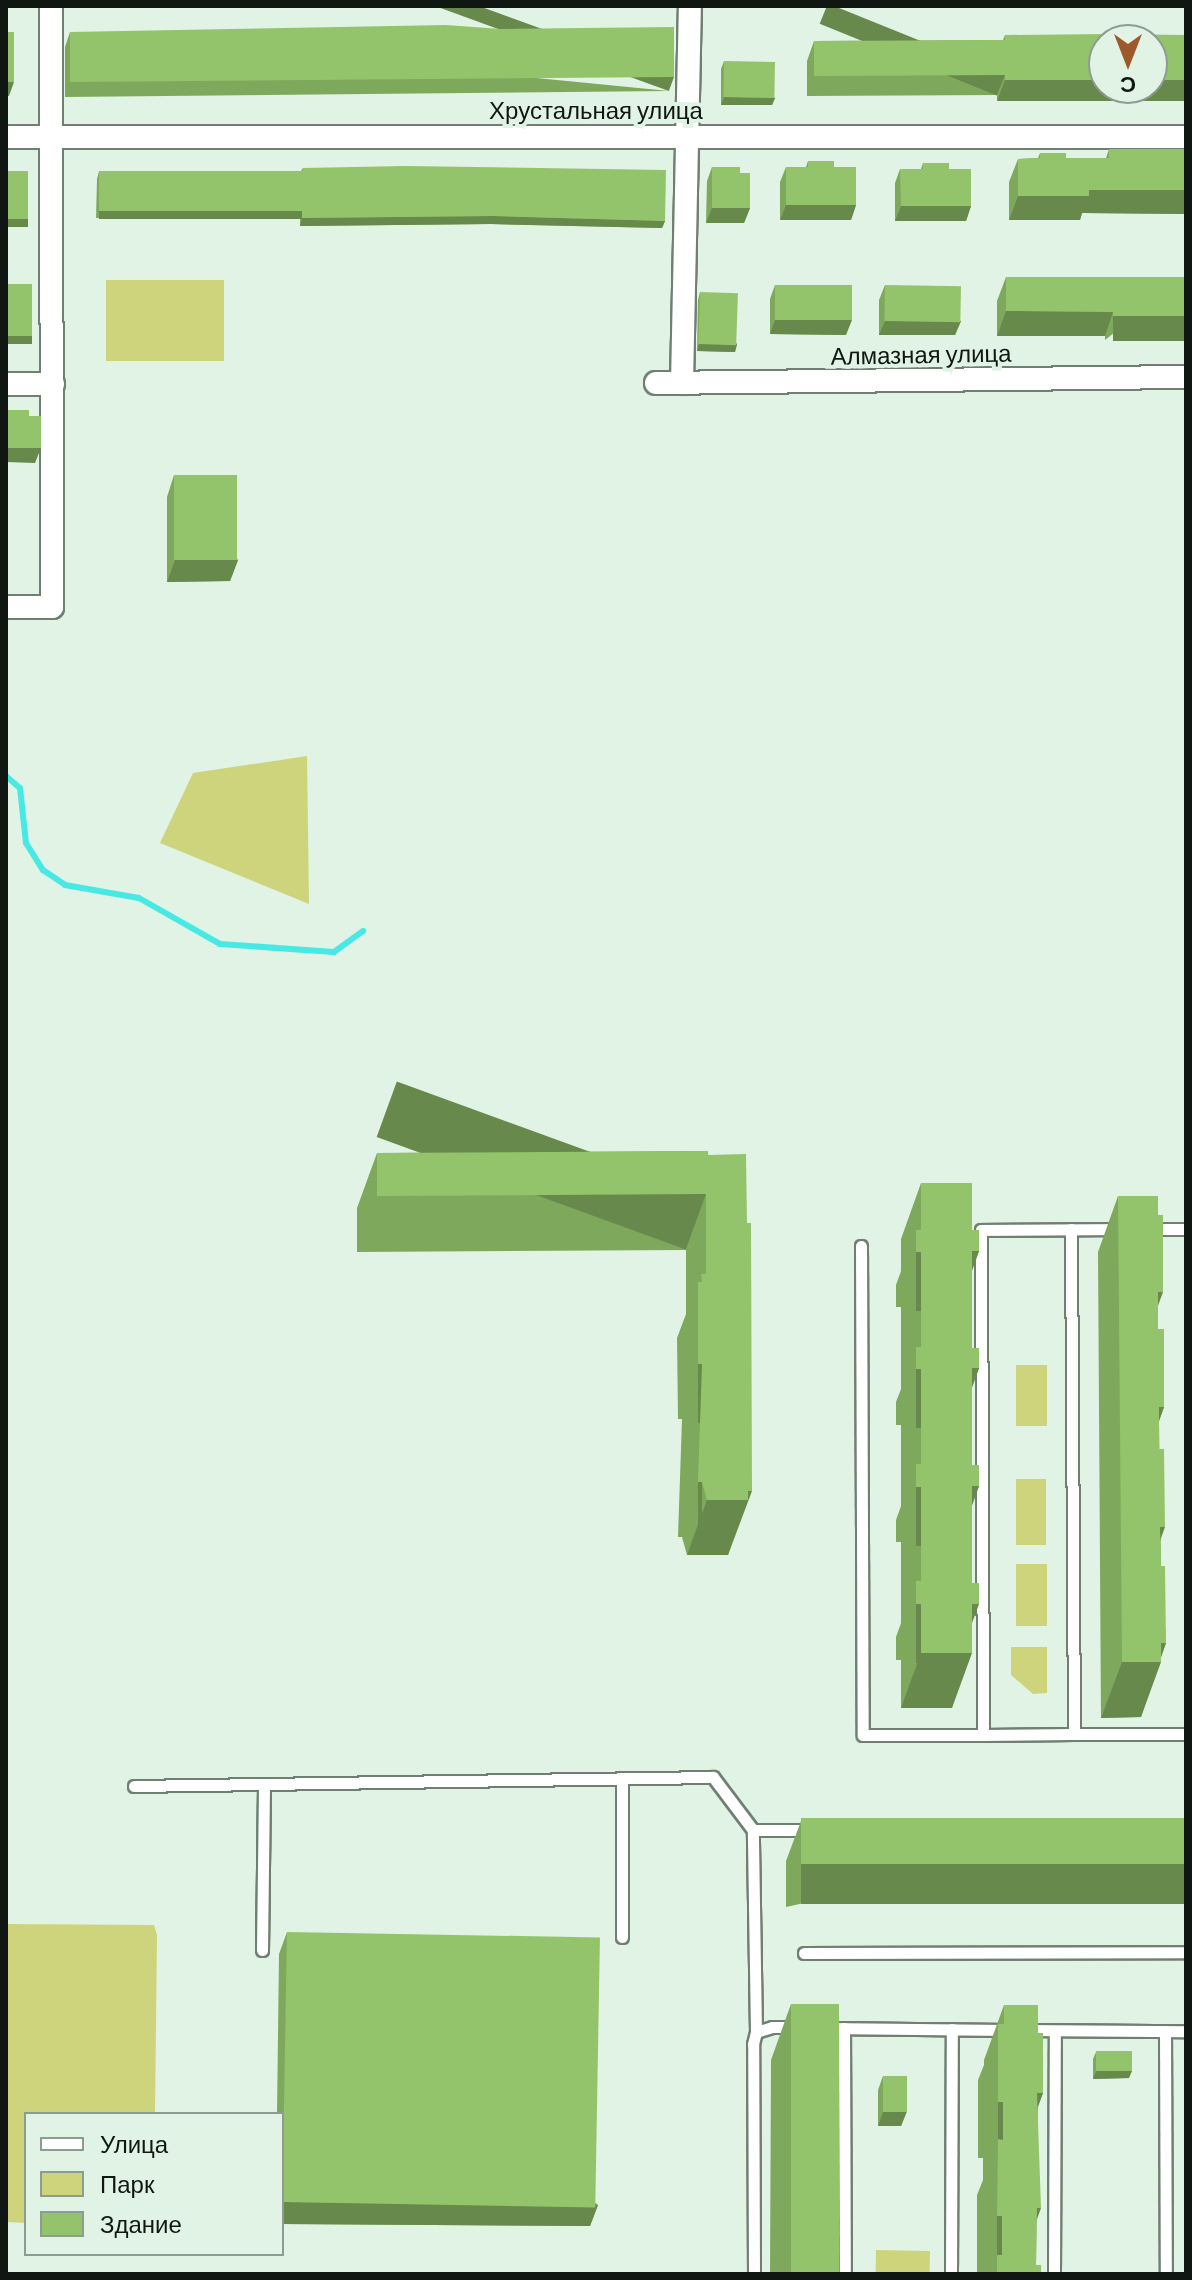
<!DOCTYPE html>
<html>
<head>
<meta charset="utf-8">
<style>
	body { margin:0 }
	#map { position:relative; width:1192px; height:2280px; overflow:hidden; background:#e1f3e5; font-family:Barlow,sans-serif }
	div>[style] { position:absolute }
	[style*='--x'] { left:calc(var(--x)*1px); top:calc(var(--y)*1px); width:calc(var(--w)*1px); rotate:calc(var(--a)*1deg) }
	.green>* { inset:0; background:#ced47b; transform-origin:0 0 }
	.stream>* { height:6px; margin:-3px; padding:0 3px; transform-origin:3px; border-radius:3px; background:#48e9e5 }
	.roads { filter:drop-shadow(2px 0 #6f7f72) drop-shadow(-2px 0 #6f7f72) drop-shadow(0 2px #6f7f72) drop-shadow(0 -2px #6f7f72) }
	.service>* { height:11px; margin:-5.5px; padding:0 5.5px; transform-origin:5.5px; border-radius:5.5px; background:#fff }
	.minor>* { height:22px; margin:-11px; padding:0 11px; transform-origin:11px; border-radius:11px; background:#fff }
	.wall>* { inset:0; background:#7ea95c }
	.shaded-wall>* { inset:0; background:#67894b; transform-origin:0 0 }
	.building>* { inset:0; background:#93c46b; transform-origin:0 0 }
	span { translate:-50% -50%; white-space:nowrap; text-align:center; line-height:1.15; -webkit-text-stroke:8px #e1f3e5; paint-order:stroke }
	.street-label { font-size:24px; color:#101712 }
	.frame { position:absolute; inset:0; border:8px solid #101712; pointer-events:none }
	.legend { position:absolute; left:24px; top:2112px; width:260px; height:144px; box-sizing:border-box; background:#e1f3e5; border:2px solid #8d9b91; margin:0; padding:10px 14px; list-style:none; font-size:24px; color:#101712 }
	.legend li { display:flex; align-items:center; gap:16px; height:40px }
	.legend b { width:40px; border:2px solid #8d9b91 }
	.north { position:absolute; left:1088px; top:24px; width:80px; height:80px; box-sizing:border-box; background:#e1f3e5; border:2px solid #8d9b91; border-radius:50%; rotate:180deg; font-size:22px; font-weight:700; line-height:32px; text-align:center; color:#101712 }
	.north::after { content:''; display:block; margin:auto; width:28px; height:36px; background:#9d582c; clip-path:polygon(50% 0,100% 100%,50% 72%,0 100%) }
</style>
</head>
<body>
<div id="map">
	<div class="green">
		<i style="left:106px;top:280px;width:118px;height:81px"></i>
		<i style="clip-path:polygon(307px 756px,309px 904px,160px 843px,193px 773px)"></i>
		<i style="left:1016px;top:1365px;width:31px;height:61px"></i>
		<i style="left:1016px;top:1479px;width:30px;height:66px"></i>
		<i style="left:1016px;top:1564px;width:31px;height:62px"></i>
		<i style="clip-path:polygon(1011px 1647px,1047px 1647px,1047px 1693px,1033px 1694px,1011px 1675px)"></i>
		<i style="clip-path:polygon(6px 1924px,154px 1925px,157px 1935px,155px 2114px,26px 2114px,26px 2223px,6px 2222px)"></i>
		<i style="left:876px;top:2250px;width:54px;height:24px;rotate:1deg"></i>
	</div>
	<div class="stream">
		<i style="--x:6;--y:776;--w:18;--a:41"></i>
		<i style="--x:20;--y:788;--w:55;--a:83.8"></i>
		<i style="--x:26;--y:843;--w:32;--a:58"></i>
		<i style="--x:43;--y:870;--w:27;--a:34"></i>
		<i style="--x:65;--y:885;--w:75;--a:10"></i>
		<i style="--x:139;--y:898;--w:93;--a:29.6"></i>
		<i style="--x:220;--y:944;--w:114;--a:4"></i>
		<i style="--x:334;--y:952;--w:36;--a:-36"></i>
	</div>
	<div class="roads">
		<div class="service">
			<i style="--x:1071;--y:1229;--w:505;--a:89.66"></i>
			<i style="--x:1074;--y:1734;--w:112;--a:0"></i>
			<i style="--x:1150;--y:1229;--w:36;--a:0"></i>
			<i style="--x:861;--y:1246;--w:489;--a:89.8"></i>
			<i style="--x:863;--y:1735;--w:120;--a:0"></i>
			<i style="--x:1074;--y:1734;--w:91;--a:179.4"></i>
			<i style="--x:983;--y:1735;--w:505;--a:-90.23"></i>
			<i style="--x:981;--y:1230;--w:140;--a:-0.4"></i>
			<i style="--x:622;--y:1778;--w:159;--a:90"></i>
			<i style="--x:134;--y:1786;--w:579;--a:-0.89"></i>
			<i style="--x:713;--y:1777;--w:66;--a:53"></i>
			<i style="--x:262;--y:1950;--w:166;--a:-89.3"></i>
			<i style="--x:804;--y:1953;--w:382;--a:-0.1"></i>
			<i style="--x:824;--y:2028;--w:183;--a:0.6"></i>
			<i style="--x:844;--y:2028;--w:246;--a:89.8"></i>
			<i style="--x:1024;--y:2030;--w:162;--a:0.4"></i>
			<i style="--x:1165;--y:2031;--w:243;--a:89.8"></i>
			<i style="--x:756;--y:2032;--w:17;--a:-17"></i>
			<i style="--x:772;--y:2027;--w:23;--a:0"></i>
			<i style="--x:754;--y:2274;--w:230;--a:-90.2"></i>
			<i style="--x:753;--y:2044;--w:12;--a:-76"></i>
			<i style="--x:756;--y:2032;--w:202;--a:-90.9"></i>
			<i style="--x:753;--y:1830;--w:59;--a:0"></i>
			<i style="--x:951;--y:2274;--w:245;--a:-89.8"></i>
			<i style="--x:1054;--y:2274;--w:243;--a:-89.8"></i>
		</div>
		<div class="minor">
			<i style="--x:6;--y:137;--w:1180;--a:0"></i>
			<i style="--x:656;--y:383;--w:530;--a:-0.65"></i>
			<i style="--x:682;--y:383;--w:377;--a:-88.8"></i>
			<i style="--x:6;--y:384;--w:47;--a:0"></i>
			<i style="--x:6;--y:607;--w:46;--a:0"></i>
			<i style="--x:52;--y:607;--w:601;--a:-90.1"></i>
		</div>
	</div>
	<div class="wall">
		<i style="clip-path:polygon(70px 32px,669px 91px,65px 97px,65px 47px)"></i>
		<i style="clip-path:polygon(1005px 35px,1186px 35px,1186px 101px,997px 101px,997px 95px,807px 96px,807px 61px,814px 41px,1003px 40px)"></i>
		<i style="clip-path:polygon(724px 61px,775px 98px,772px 105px,721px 105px,721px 69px)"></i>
		<i style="clip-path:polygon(1109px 149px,1186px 149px,1186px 214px,1082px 213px,1080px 220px,1009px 220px,1009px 182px,1018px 159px,1038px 158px,1040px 153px,1066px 158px,1106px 158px)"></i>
		<i style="clip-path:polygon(808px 161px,834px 167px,856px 205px,851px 220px,780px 220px,780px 182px,786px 167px,806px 167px)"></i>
		<i style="clip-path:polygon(923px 163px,949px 169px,971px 206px,966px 221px,895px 221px,895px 183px,900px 169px,921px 169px)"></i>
		<i style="clip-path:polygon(712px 167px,740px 173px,750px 208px,744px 223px,706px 223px,707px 181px)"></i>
		<i style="clip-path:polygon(303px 168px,665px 221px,662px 228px,491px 224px,300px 226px,300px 218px,96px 218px,97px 179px,99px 171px,301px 171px)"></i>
		<i style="clip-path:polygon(1006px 277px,1186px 277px,1105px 340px,1105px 336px,997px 336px,997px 301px)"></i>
		<i style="clip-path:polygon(775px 285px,846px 335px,770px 334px,770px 299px)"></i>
		<i style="clip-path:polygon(885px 285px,961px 321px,955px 335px,879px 335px,879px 300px)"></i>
		<i style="clip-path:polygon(700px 292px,737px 344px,735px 352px,697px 351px,698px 300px)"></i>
		<i style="clip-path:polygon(174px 475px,238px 560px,230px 581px,167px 582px,167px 497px)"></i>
		<i style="clip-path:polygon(708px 1151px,731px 1546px,728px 1555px,687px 1555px,682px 1537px,678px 1537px,682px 1419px,678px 1419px,677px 1338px,686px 1314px,686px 1250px,357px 1252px,357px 1208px,377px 1153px)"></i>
		<i style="clip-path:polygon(921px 1183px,972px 1230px,979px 1251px,972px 1270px,972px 1348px,979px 1368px,972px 1387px,972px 1465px,979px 1486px,972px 1505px,972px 1622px,952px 1708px,901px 1708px,901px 1660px,896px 1660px,896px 1637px,901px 1623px,901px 1542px,896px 1542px,896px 1520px,901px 1506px,901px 1425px,896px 1425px,896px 1402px,901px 1389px,901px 1307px,896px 1307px,896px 1285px,901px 1271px,901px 1239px)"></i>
		<i style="clip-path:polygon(1118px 1196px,1158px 1307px,1158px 1329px,1164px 1407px,1159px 1421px,1161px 1566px,1166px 1643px,1141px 1717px,1101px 1718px,1098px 1252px)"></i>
		<i style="clip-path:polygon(1186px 1818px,786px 1907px,786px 1861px,801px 1821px)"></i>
		<i style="clip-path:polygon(287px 1932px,598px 2205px,590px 2226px,282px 2224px,282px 2114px,277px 2114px,279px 1954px)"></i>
		<i style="clip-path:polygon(791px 2004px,838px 2274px,770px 2274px,771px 2060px)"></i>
		<i style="clip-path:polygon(1004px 2005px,1038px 2033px,1043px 2093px,1038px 2106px,1036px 2265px,1041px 2274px,982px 2274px,982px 2272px,977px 2272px,977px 2195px,983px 2180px,983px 2158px,978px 2158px,978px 2080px,984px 2065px,984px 2060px)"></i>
		<i style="clip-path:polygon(1096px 2052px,1129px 2078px,1093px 2079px,1093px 2059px)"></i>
		<i style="clip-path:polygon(883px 2076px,907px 2111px,901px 2126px,878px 2126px,878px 2090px)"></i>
	</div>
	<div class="shaded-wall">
		<i style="left:1005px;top:75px;width:22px;height:191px;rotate:112deg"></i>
		<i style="left:674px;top:77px;width:15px;height:604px;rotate:110deg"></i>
		<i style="clip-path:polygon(1005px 80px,1104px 80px,1104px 88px,1152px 88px,1152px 80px,1186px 80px,1186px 101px,997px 101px)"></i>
		<i style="clip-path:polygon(6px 82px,14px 82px,9px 96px,6px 96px)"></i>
		<i style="clip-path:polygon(724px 97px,775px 98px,772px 105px,721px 105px)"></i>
		<i style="clip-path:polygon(1089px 190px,1186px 190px,1186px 214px,1082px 213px,1080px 220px,1009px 220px,1018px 196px)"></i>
		<i style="clip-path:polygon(786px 205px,856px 205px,851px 220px,780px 220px)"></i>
		<i style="clip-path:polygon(901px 206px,971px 206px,966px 221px,895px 221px)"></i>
		<i style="clip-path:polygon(712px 208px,750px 208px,744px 223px,706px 223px)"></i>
		<i style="left:99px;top:211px;width:203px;height:8px"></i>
		<i style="clip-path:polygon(493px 216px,665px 221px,662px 228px,491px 224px,300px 226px,302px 218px)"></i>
		<i style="left:6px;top:219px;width:22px;height:8px"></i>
		<i style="clip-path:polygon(1006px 311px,1113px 312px,1105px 336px,997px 336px)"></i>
		<i style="left:1113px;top:316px;width:73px;height:25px"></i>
		<i style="clip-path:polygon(775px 320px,852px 320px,846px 335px,770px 334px)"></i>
		<i style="clip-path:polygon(885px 321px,961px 321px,955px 335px,879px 335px)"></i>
		<i style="left:6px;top:336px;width:26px;height:8px"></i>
		<i style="clip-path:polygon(699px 344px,737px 344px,735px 352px,697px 351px)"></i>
		<i style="clip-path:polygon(6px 448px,41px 448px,35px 463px,6px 462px)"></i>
		<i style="clip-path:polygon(175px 560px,238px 560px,230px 581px,167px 582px)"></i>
		<i style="left:706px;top:1194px;width:59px;height:329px;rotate:110deg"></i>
		<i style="clip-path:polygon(972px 1251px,979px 1251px,959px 1307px)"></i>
		<i style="left:916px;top:1252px;width:5px;height:59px"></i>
		<i style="clip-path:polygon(1158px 1292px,1163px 1292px,1143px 1347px)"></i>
		<i style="left:698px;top:1364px;width:4px;height:59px"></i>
		<i style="clip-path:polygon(972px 1368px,979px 1368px,959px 1424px)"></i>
		<i style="left:916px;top:1369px;width:5px;height:59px"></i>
		<i style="clip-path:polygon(1159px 1407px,1164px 1407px,1144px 1463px)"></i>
		<i style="left:698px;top:1482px;width:4px;height:59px"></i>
		<i style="clip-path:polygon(972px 1486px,979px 1486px,959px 1542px)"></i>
		<i style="left:916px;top:1487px;width:5px;height:59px"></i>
		<i style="clip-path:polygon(748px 1491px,752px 1491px,728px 1555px,687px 1555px,707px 1500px)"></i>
		<i style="clip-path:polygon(1160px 1527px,1165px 1527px,1145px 1583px)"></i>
		<i style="left:916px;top:1604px;width:5px;height:59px"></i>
		<i style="clip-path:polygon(972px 1604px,979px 1604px,961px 1653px,972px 1653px,952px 1708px,901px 1708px,921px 1653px)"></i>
		<i style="clip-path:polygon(1161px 1643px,1166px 1643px,1159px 1662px,1161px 1662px,1141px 1717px,1101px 1718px,1122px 1662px)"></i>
		<i style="left:1186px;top:1864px;width:40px;height:385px;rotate:90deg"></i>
		<i style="clip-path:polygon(1096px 2071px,1132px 2071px,1129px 2078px,1093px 2079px)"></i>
		<i style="clip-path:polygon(1037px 2093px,1043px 2093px,1023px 2148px)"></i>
		<i style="left:998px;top:2102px;width:5px;height:59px"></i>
		<i style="clip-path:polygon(907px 2111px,901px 2126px,878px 2126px,883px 2112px)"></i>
		<i style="clip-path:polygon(284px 2202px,598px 2205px,590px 2226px,282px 2224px,282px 2207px)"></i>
		<i style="clip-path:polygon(1037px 2208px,1041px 2208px,1021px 2264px)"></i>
		<i style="left:997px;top:2216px;width:5px;height:59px"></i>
	</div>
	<div class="building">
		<i style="clip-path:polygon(446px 25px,501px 29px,674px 27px,674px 77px,70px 82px,70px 32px)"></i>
		<i style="left:6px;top:32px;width:8px;height:50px"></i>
		<i style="clip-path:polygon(1107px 34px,1186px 35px,1186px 80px,1152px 80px,1152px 40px,1104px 40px,1104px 80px,1005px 80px,1005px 75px,814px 76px,814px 41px,1005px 40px,1005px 35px)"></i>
		<i style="left:724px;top:61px;width:51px;height:36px;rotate:1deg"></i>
		<i style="clip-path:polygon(1109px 149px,1186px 149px,1186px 190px,1089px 190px,1089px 196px,1018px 196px,1018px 159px,1040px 158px,1040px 153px,1066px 153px,1066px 158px,1109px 158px)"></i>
		<i style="clip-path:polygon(808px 161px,834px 161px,834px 167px,856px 167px,856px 205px,786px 205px,786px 167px,808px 167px)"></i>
		<i style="clip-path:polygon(923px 163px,949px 163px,949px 169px,971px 169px,971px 206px,901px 206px,900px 169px,923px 169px)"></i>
		<i style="clip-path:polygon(405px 166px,666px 170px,665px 221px,493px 216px,302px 218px,302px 211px,99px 211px,99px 171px,303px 171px,303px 168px)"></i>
		<i style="clip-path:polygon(712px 167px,740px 167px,740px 173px,750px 173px,750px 208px,712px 208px)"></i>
		<i style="left:6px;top:171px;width:22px;height:48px"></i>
		<i style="clip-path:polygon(1006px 277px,1186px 277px,1186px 316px,1113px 316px,1113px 312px,1006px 311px)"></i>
		<i style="left:32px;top:284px;width:52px;height:26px;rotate:90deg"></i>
		<i style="left:775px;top:285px;width:77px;height:35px"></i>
		<i style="left:885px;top:285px;width:76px;height:36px;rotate:1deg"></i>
		<i style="left:700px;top:292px;width:38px;height:52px;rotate:2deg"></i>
		<i style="clip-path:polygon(6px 410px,29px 410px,29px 416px,41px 416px,41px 448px,6px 448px)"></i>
		<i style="left:174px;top:475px;width:63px;height:85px"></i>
		<i style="clip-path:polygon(708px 1151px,708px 1155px,746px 1154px,747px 1223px,751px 1223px,752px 1491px,748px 1491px,748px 1500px,707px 1500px,702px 1482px,698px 1482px,702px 1364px,698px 1364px,698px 1282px,702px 1282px,701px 1274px,706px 1274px,706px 1194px,377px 1196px,377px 1153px)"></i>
		<i style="clip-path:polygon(921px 1183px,972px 1183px,972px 1230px,979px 1230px,979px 1251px,972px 1251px,972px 1348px,979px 1348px,979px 1368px,972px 1368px,972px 1465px,979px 1465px,979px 1486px,972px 1486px,972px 1583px,979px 1583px,979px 1604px,972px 1604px,972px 1653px,921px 1653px,921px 1604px,916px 1604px,916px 1581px,921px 1581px,921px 1487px,916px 1487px,916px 1464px,921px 1464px,921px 1369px,916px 1369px,916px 1347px,921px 1347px,921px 1252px,916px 1252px,916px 1230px,921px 1230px)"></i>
		<i style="clip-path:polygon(1118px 1196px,1158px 1196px,1158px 1215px,1163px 1215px,1163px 1292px,1158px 1292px,1158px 1329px,1164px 1329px,1164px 1407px,1159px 1407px,1159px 1449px,1164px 1449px,1165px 1527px,1160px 1527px,1161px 1566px,1165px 1566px,1166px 1643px,1161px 1643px,1161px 1662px,1122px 1662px)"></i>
		<i style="left:1186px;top:1818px;width:46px;height:385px;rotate:90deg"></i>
		<i style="left:287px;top:1932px;width:313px;height:270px;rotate:1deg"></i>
		<i style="left:791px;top:2004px;width:48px;height:270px"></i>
		<i style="clip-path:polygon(1004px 2005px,1038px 2005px,1038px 2033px,1043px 2033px,1043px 2093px,1037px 2093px,1041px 2208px,1037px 2208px,1036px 2265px,1041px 2265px,1041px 2274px,997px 2274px,997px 2255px,1002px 2255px,1002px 2216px,997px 2216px,998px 2139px,1003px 2140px,1003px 2102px,998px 2102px,998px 2024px,1004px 2024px)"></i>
		<i style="left:1132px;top:2051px;width:20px;height:36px;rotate:90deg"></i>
		<i style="left:883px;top:2076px;width:24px;height:36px"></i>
	</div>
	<div class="street-label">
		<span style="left:596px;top:110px">Хрустальная улица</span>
		<span style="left:921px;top:354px;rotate:-1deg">Алмазная улица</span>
	</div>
	<div class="frame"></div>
	<ul class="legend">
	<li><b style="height:10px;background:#fff"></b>Улица</li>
	<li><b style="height:22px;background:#ced47b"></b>Парк</li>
	<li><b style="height:22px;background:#93c46b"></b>Здание</li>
	</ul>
	<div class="north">С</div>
</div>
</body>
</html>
